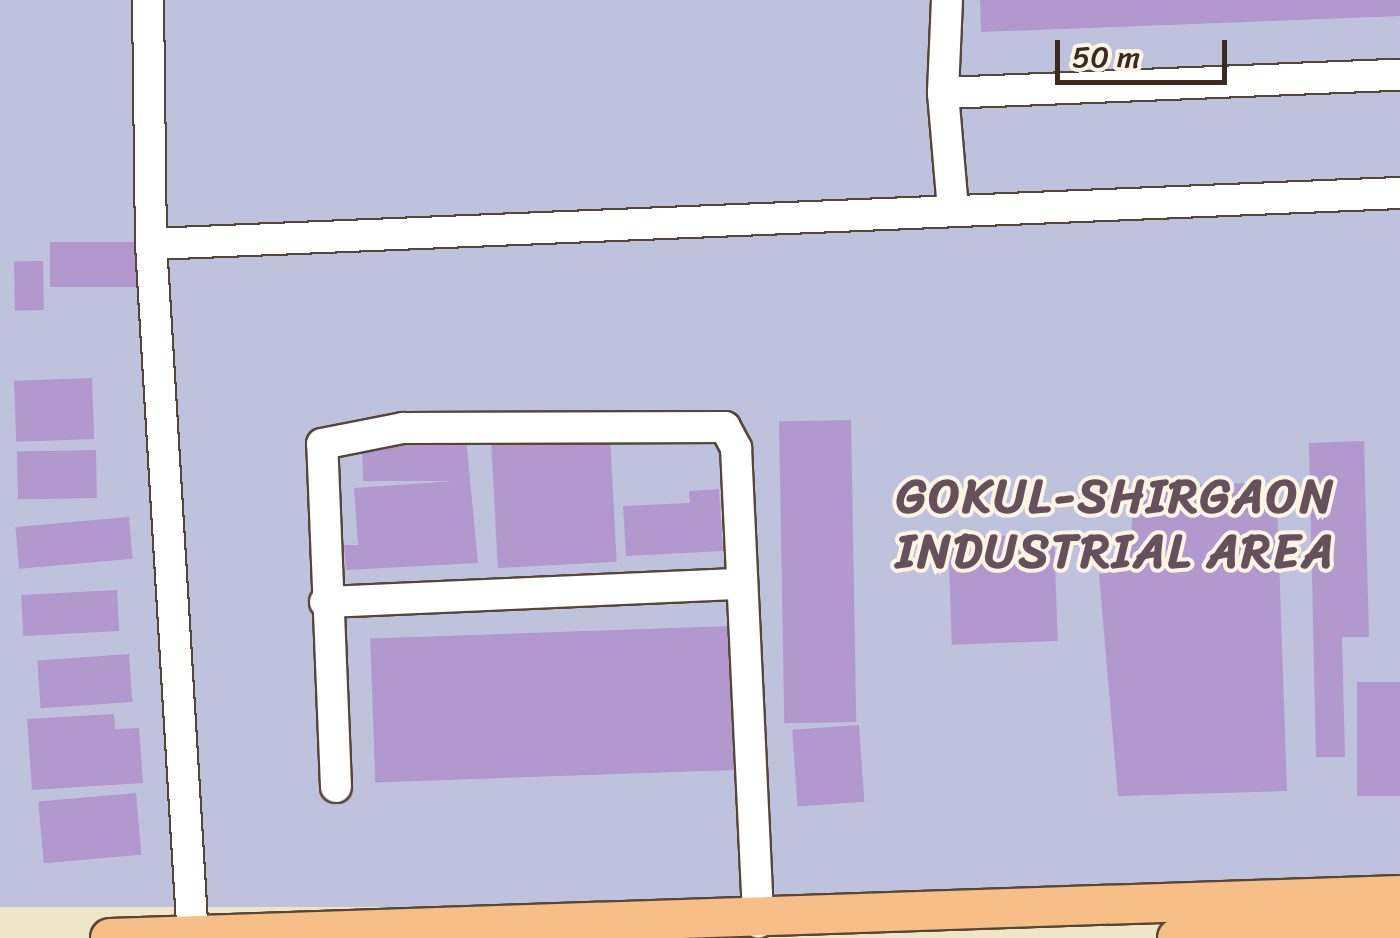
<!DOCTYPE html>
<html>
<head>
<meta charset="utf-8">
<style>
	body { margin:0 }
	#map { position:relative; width:1400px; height:938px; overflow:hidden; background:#efe6c7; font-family:Sriracha,sans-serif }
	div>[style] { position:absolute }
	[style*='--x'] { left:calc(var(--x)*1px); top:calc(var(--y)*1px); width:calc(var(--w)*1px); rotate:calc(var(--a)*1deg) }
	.industrial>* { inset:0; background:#bfc2dd; transform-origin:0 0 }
	.building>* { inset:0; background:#b298cc; transform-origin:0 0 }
	.roads { filter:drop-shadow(2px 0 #564637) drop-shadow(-2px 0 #564637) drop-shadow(0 2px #564637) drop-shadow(0 -2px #564637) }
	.minor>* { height:30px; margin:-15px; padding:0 15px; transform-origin:15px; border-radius:15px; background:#fff }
	.major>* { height:38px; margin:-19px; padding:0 19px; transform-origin:19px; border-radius:19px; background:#f7be88 }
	span { translate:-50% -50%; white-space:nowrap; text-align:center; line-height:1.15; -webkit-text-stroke:8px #fcf5e5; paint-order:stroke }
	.district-label { font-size:48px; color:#65505b; font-weight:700; letter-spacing:2.5px }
	.scale { position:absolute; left:1055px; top:40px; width:172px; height:45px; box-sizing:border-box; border:5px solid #3b2a1e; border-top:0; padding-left:12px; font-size:30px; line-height:35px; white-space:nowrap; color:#3b2a1e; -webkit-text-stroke:8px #fcf5e5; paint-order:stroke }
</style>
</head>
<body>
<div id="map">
	<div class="industrial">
		<i style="left:0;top:0;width:1400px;height:907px"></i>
	</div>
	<div class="building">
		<i style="clip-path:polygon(980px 0,1400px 0,1400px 16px,981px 32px)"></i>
		<i style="left:50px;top:242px;width:92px;height:45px"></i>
		<i style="left:43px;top:261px;width:49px;height:29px;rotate:89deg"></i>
		<i style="left:92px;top:378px;width:61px;height:78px;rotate:88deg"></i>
		<i style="left:851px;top:420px;width:302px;height:72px;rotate:89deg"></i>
		<i style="left:610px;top:435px;width:127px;height:119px;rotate:87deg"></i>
		<i style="clip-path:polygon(466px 438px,478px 563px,346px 570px,344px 545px,358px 545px,354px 488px,454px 481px,363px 481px,362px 439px)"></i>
		<i style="clip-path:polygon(1364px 441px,1369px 637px,1342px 637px,1345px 757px,1316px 757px,1309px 443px)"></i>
		<i style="left:96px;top:450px;width:48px;height:79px;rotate:89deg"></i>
		<i style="clip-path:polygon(1254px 483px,1253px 503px,1277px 500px,1287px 791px,1118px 796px,1099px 574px,1129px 569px,1133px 505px,1142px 506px,1145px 486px)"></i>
		<i style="clip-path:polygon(719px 489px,723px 551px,626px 556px,623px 506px,690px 503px,689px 491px)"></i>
		<i style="left:129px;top:517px;width:42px;height:114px;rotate:85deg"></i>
		<i style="left:1054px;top:534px;width:107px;height:106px;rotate:88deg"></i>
		<i style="left:117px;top:590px;width:41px;height:96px;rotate:87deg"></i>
		<i style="left:730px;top:626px;width:144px;height:360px;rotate:88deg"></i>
		<i style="left:129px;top:654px;width:48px;height:92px;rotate:86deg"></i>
		<i style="left:1400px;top:682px;width:114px;height:43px;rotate:90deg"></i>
		<i style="clip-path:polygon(114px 714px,115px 729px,139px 728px,143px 783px,32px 790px,27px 719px)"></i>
		<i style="left:859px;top:725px;width:77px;height:67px;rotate:86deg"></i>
		<i style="left:136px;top:793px;width:62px;height:98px;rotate:85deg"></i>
	</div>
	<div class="roads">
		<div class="minor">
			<i style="--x:148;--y:0;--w:244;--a:89.3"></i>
			<i style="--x:151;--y:244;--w:695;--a:86.54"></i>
			<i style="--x:947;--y:0;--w:93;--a:92.5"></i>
			<i style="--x:943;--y:93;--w:117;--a:85.1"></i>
			<i style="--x:943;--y:93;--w:457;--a:-2.3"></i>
			<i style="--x:151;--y:244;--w:1250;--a:-2.34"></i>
			<i style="--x:325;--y:602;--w:413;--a:-2.5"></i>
			<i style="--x:336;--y:787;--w:343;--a:-92.3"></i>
			<i style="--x:322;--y:444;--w:83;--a:-11.2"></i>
			<i style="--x:403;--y:428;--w:322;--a:-0.2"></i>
			<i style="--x:725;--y:427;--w:24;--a:62"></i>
			<i style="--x:736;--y:448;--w:475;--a:87.3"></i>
		</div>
		<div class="major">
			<i style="--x:110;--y:938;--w:1291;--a:-1.91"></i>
			<i style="--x:1177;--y:938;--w:223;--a:-2.1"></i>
		</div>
	</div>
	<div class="district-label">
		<span style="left:1116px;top:523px">GOKUL-SHIRGAON<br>INDUSTRIAL AREA</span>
	</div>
	<div class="scale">50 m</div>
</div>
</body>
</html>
